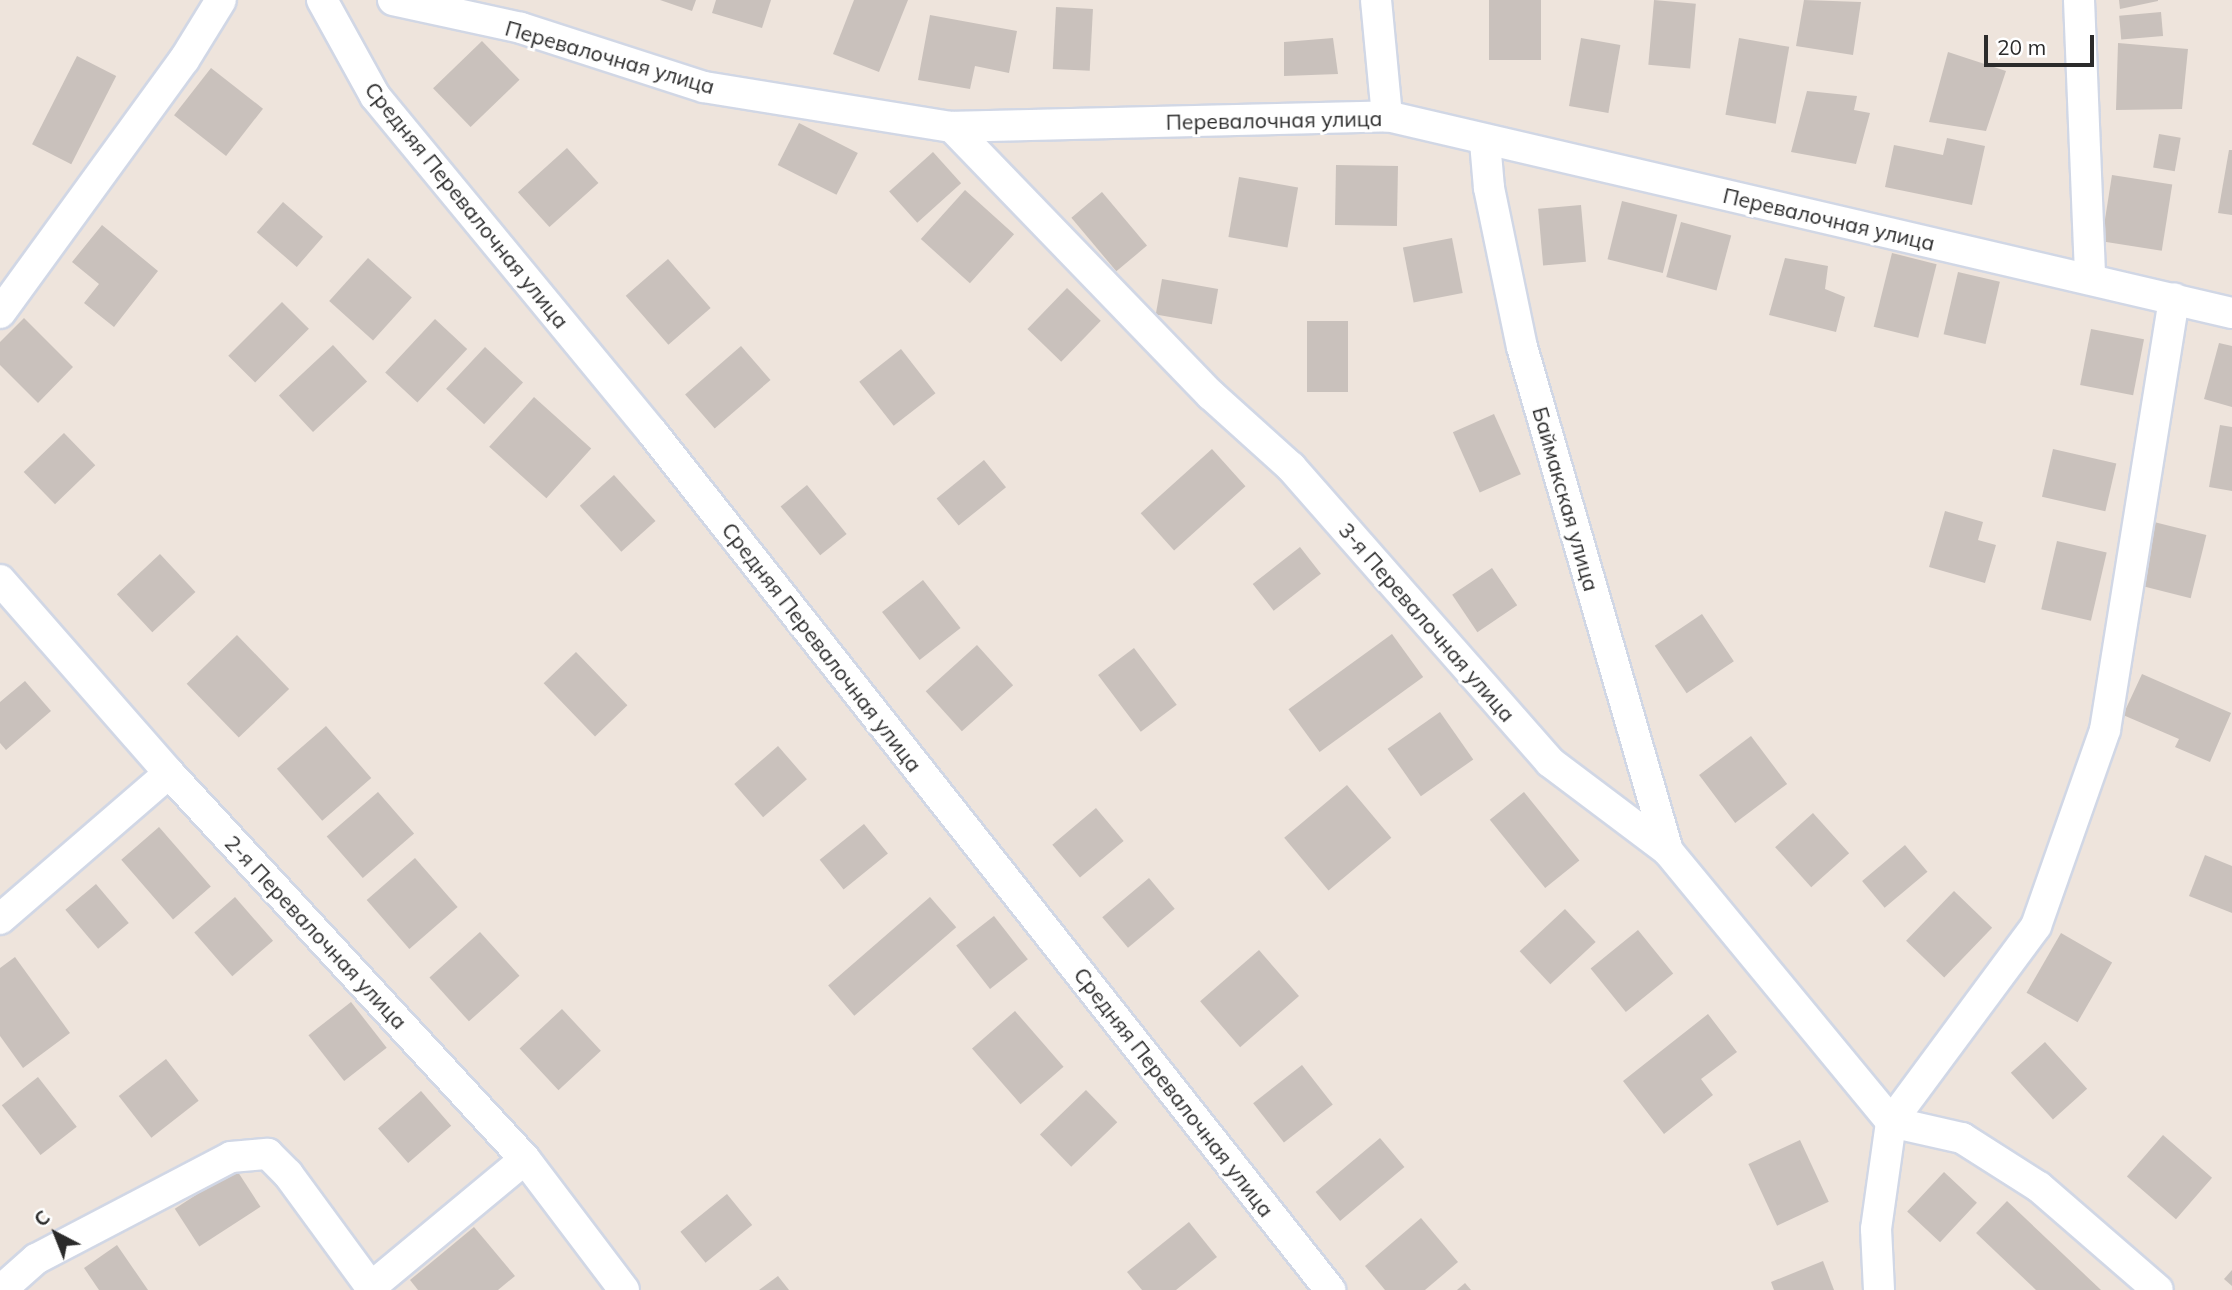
<!DOCTYPE html>
<html>
<head>
<meta charset="utf-8">
<style>
	body { margin:0 }
	#map { position:relative; width:2232px; height:1290px; overflow:hidden; background:#eee4dc; font-family:Mulish,sans-serif }
	div>[style] { position:absolute }
	[style*='--x'] { left:calc(var(--x)*1px); top:calc(var(--y)*1px); width:calc(var(--w)*1px); rotate:calc(var(--a)*1deg) }
	.building>* { inset:0; background:#c9c1bc; transform-origin:0 0 }
	.roads { filter:drop-shadow(2px 0 #d1d7e5) drop-shadow(-2px 0 #d1d7e5) drop-shadow(0 2px #d1d7e5) drop-shadow(0 -2px #d1d7e5) }
	.minor>* { height:30px; margin:-15px; padding:0 15px; transform-origin:15px; border-radius:15px; background:#fff }
	span { translate:-50% -50%; white-space:nowrap; text-align:center; line-height:1.15; -webkit-text-stroke:6px #fff; paint-order:stroke }
	.street-label { font-size:21px; color:#2b2b2b }
	.north { position:absolute; left:21px; top:1199px; width:70px; height:70px; -webkit-text-stroke:5px #fff; paint-order:stroke; rotate:318deg; font-size:19px; font-weight:700; line-height:28px; text-align:center; color:#2b2b2b }
	.north::after { content:''; display:block; margin:auto; width:24px; height:32px; background:#2b2b2b; clip-path:polygon(50% 0,100% 100%,50% 72%,0 100%) }
	.scale { position:absolute; left:1984px; top:35px; width:110px; height:32px; box-sizing:border-box; border:4px solid #2b2b2b; border-top:0; padding-left:9px; font-size:21px; line-height:24px; white-space:nowrap; color:#2b2b2b; -webkit-text-stroke:5px #fff; paint-order:stroke }
</style>
</head>
<body>
<div id="map">
	<div class="building">
		<i style="clip-path:polygon(660px 0,696px 0,692px 11px)"></i>
		<i style="clip-path:polygon(716px 0,771px 0,762px 28px,712px 13px)"></i>
		<i style="clip-path:polygon(854px 0,908px 0,879px 72px,833px 54px)"></i>
		<i style="left:1489px;top:0;width:52px;height:60px"></i>
		<i style="left:1654px;top:0;width:42px;height:65px;rotate:5deg"></i>
		<i style="clip-path:polygon(1804px 0,1861px 2px,1853px 55px,1796px 46px)"></i>
		<i style="clip-path:polygon(2119px 0,2158px 0,2158px 1px,2120px 9px)"></i>
		<i style="left:1056px;top:7px;width:37px;height:62px;rotate:3deg"></i>
		<i style="left:2161px;top:12px;width:24px;height:42px;rotate:85deg"></i>
		<i style="clip-path:polygon(930px 15px,1017px 31px,1009px 73px,975px 66px,970px 89px,918px 80px)"></i>
		<i style="clip-path:polygon(1333px 38px,1338px 74px,1284px 76px,1284px 42px)"></i>
		<i style="left:1581px;top:38px;width:40px;height:69px;rotate:10deg"></i>
		<i style="left:1739px;top:38px;width:51px;height:78px;rotate:10deg"></i>
		<i style="left:482px;top:41px;width:54px;height:68px;rotate:46deg"></i>
		<i style="clip-path:polygon(2118px 43px,2188px 49px,2182px 109px,2116px 110px)"></i>
		<i style="clip-path:polygon(1948px 52px,2006px 71px,1986px 131px,1929px 122px)"></i>
		<i style="left:77px;top:56px;width:44px;height:99px;rotate:27deg"></i>
		<i style="left:211px;top:68px;width:66px;height:60px;rotate:38deg"></i>
		<i style="clip-path:polygon(1807px 91px,1857px 96px,1854px 110px,1870px 113px,1856px 164px,1791px 152px)"></i>
		<i style="left:799px;top:123px;width:66px;height:47px;rotate:27deg"></i>
		<i style="left:2159px;top:134px;width:22px;height:34px;rotate:10deg"></i>
		<i style="clip-path:polygon(1947px 138px,1985px 146px,1972px 205px,1885px 187px,1894px 145px,1943px 155px)"></i>
		<i style="left:567px;top:148px;width:47px;height:66px;rotate:48deg"></i>
		<i style="clip-path:polygon(2229px 150px,2232px 150px,2232px 215px,2218px 213px)"></i>
		<i style="left:933px;top:152px;width:42px;height:59px;rotate:48deg"></i>
		<i style="left:1336px;top:165px;width:62px;height:60px;rotate:1deg"></i>
		<i style="left:2112px;top:175px;width:61px;height:67px;rotate:9deg"></i>
		<i style="left:1239px;top:177px;width:60px;height:61px;rotate:10deg"></i>
		<i style="left:965px;top:190px;width:66px;height:66px;rotate:42deg"></i>
		<i style="left:1102px;top:192px;width:70px;height:40px;rotate:50deg"></i>
		<i style="left:1622px;top:201px;width:57px;height:60px;rotate:14deg"></i>
		<i style="left:283px;top:202px;width:53px;height:40px;rotate:41deg"></i>
		<i style="left:1581px;top:205px;width:57px;height:43px;rotate:85deg"></i>
		<i style="left:1681px;top:222px;width:52px;height:57px;rotate:15deg"></i>
		<i style="clip-path:polygon(102px 225px,158px 271px,114px 327px,84px 303px,99px 284px,72px 262px)"></i>
		<i style="left:1452px;top:238px;width:56px;height:50px;rotate:79deg"></i>
		<i style="left:1892px;top:253px;width:46px;height:76px;rotate:14deg"></i>
		<i style="left:368px;top:258px;width:59px;height:58px;rotate:42deg"></i>
		<i style="clip-path:polygon(1785px 258px,1828px 266px,1825px 289px,1845px 297px,1836px 332px,1769px 315px)"></i>
		<i style="left:668px;top:259px;width:65px;height:56px;rotate:49deg"></i>
		<i style="left:1958px;top:272px;width:43px;height:64px;rotate:13deg"></i>
		<i style="left:1162px;top:279px;width:57px;height:36px;rotate:10deg"></i>
		<i style="left:1067px;top:288px;width:47px;height:57px;rotate:44deg"></i>
		<i style="left:282px;top:302px;width:38px;height:76px;rotate:45deg"></i>
		<i style="clip-path:polygon(24px 318px,73px 367px,38px 403px,0 365px,0 342px)"></i>
		<i style="left:435px;top:319px;width:44px;height:73px;rotate:43deg"></i>
		<i style="left:1307px;top:321px;width:41px;height:71px"></i>
		<i style="left:2091px;top:329px;width:54px;height:57px;rotate:11deg"></i>
		<i style="clip-path:polygon(2219px 343px,2232px 346px,2232px 407px,2204px 399px)"></i>
		<i style="left:333px;top:345px;width:50px;height:74px;rotate:47deg"></i>
		<i style="left:741px;top:346px;width:45px;height:74px;rotate:49deg"></i>
		<i style="left:485px;top:347px;width:52px;height:57px;rotate:43deg"></i>
		<i style="left:901px;top:349px;width:56px;height:53px;rotate:52deg"></i>
		<i style="left:534px;top:397px;width:77px;height:67px;rotate:42deg"></i>
		<i style="left:1494px;top:414px;width:66px;height:45px;rotate:66deg"></i>
		<i style="clip-path:polygon(2220px 425px,2232px 427px,2232px 491px,2209px 487px)"></i>
		<i style="left:64px;top:433px;width:45px;height:56px;rotate:46deg"></i>
		<i style="left:1212px;top:449px;width:50px;height:96px;rotate:48deg"></i>
		<i style="left:2053px;top:449px;width:65px;height:49px;rotate:13deg"></i>
		<i style="left:984px;top:460px;width:35px;height:61px;rotate:51deg"></i>
		<i style="left:614px;top:475px;width:62px;height:46px;rotate:48deg"></i>
		<i style="left:807px;top:485px;width:63px;height:34px;rotate:51deg"></i>
		<i style="clip-path:polygon(1945px 511px,1983px 522px,1978px 540px,1996px 545px,1985px 583px,1929px 567px)"></i>
		<i style="left:2154px;top:522px;width:54px;height:65px;rotate:14deg"></i>
		<i style="left:2057px;top:541px;width:51px;height:70px;rotate:13deg"></i>
		<i style="left:1300px;top:547px;width:34px;height:60px;rotate:52deg"></i>
		<i style="left:160px;top:554px;width:52px;height:59px;rotate:47deg"></i>
		<i style="left:1492px;top:568px;width:45px;height:48px;rotate:56deg"></i>
		<i style="left:923px;top:580px;width:61px;height:52px;rotate:52deg"></i>
		<i style="left:1702px;top:614px;width:57px;height:57px;rotate:56deg"></i>
		<i style="left:1392px;top:634px;width:53px;height:128px;rotate:54deg"></i>
		<i style="left:237px;top:635px;width:75px;height:70px;rotate:46deg"></i>
		<i style="left:977px;top:645px;width:54px;height:69px;rotate:48deg"></i>
		<i style="left:1134px;top:648px;width:71px;height:45px;rotate:53deg"></i>
		<i style="left:576px;top:652px;width:74px;height:45px;rotate:46deg"></i>
		<i style="clip-path:polygon(2142px 674px,2231px 713px,2210px 762px,2175px 747px,2179px 739px,2123px 715px)"></i>
		<i style="clip-path:polygon(25px 681px,51px 711px,6px 750px,0 743px,0 702px)"></i>
		<i style="left:1440px;top:712px;width:58px;height:64px;rotate:55deg"></i>
		<i style="left:326px;top:726px;width:69px;height:65px;rotate:49deg"></i>
		<i style="left:1751px;top:736px;width:60px;height:65px;rotate:53deg"></i>
		<i style="left:778px;top:746px;width:44px;height:58px;rotate:49deg"></i>
		<i style="left:1347px;top:785px;width:69px;height:82px;rotate:50deg"></i>
		<i style="left:378px;top:792px;width:55px;height:68px;rotate:49deg"></i>
		<i style="left:1524px;top:792px;width:88px;height:44px;rotate:51deg"></i>
		<i style="left:1096px;top:808px;width:43px;height:57px;rotate:50deg"></i>
		<i style="left:1813px;top:813px;width:54px;height:51px;rotate:48deg"></i>
		<i style="left:864px;top:824px;width:38px;height:57px;rotate:51deg"></i>
		<i style="left:159px;top:827px;width:79px;height:50px;rotate:49deg"></i>
		<i style="left:1905px;top:845px;width:35px;height:56px;rotate:50deg"></i>
		<i style="clip-path:polygon(2205px 855px,2232px 866px,2232px 913px,2189px 896px)"></i>
		<i style="left:415px;top:858px;width:65px;height:64px;rotate:49deg"></i>
		<i style="left:1149px;top:878px;width:40px;height:61px;rotate:50deg"></i>
		<i style="left:96px;top:884px;width:51px;height:40px;rotate:50deg"></i>
		<i style="left:1954px;top:891px;width:53px;height:69px;rotate:44deg"></i>
		<i style="left:235px;top:897px;width:58px;height:54px;rotate:49deg"></i>
		<i style="left:930px;top:897px;width:40px;height:135px;rotate:49deg"></i>
		<i style="left:1565px;top:909px;width:45px;height:62px;rotate:47deg"></i>
		<i style="left:994px;top:916px;width:55px;height:48px;rotate:52deg"></i>
		<i style="left:1638px;top:930px;width:56px;height:61px;rotate:51deg"></i>
		<i style="left:480px;top:932px;width:59px;height:68px;rotate:48deg"></i>
		<i style="left:2061px;top:933px;width:59px;height:69px;rotate:30deg"></i>
		<i style="left:1259px;top:950px;width:61px;height:78px;rotate:49deg"></i>
		<i style="clip-path:polygon(15px 957px,70px 1033px,23px 1068px,0 1036px,0 968px)"></i>
		<i style="left:351px;top:1002px;width:58px;height:54px;rotate:52deg"></i>
		<i style="left:562px;top:1009px;width:57px;height:58px;rotate:47deg"></i>
		<i style="left:1015px;top:1011px;width:74px;height:57px;rotate:49deg"></i>
		<i style="clip-path:polygon(1708px 1014px,1737px 1052px,1701px 1079px,1713px 1095px,1664px 1134px,1623px 1081px)"></i>
		<i style="left:2045px;top:1042px;width:63px;height:46px;rotate:48deg"></i>
		<i style="left:166px;top:1059px;width:53px;height:60px;rotate:52deg"></i>
		<i style="left:1302px;top:1065px;width:50px;height:62px;rotate:52deg"></i>
		<i style="left:38px;top:1077px;width:63px;height:46px;rotate:52deg"></i>
		<i style="left:1086px;top:1090px;width:45px;height:64px;rotate:46deg"></i>
		<i style="left:421px;top:1091px;width:46px;height:57px;rotate:49deg"></i>
		<i style="left:2163px;top:1135px;width:65px;height:55px;rotate:41deg"></i>
		<i style="left:1380px;top:1138px;width:38px;height:84px;rotate:50deg"></i>
		<i style="left:1800px;top:1140px;width:68px;height:57px;rotate:65deg"></i>
		<i style="left:236px;top:1169px;width:45px;height:73px;rotate:57deg"></i>
		<i style="left:1944px;top:1172px;width:45px;height:54px;rotate:43deg"></i>
		<i style="left:727px;top:1194px;width:40px;height:60px;rotate:51deg"></i>
		<i style="clip-path:polygon(2007px 1201px,2101px 1290px,2036px 1290px,1976px 1233px)"></i>
		<i style="clip-path:polygon(1421px 1218px,1458px 1262px,1425px 1290px,1385px 1290px,1365px 1266px)"></i>
		<i style="clip-path:polygon(1189px 1222px,1217px 1257px,1176px 1290px,1142px 1290px,1127px 1272px)"></i>
		<i style="clip-path:polygon(474px 1227px,515px 1276px,498px 1290px,418px 1290px,410px 1280px)"></i>
		<i style="clip-path:polygon(117px 1245px,148px 1290px,99px 1290px,84px 1268px)"></i>
		<i style="clip-path:polygon(1823px 1261px,1834px 1290px,1774px 1290px,1771px 1282px)"></i>
		<i style="clip-path:polygon(2232px 1270px,2232px 1286px,2224px 1279px)"></i>
		<i style="clip-path:polygon(778px 1276px,789px 1290px,759px 1290px)"></i>
		<i style="clip-path:polygon(1465px 1283px,1471px 1290px,1457px 1290px)"></i>
	</div>
	<div class="roads">
		<div class="minor">
			<i style="--x:322;--y:0;--w:110;--a:61.1"></i>
			<i style="--x:375;--y:96;--w:435;--a:50.5"></i>
			<i style="--x:652;--y:432;--w:1094;--a:51.68"></i>
			<i style="--x:393;--y:0;--w:131;--a:12.3"></i>
			<i style="--x:521;--y:28;--w:192;--a:17.9"></i>
			<i style="--x:704;--y:87;--w:251;--a:9.2"></i>
			<i style="--x:952;--y:127;--w:435;--a:-1.4"></i>
			<i style="--x:1387;--y:116;--w:868;--a:13.12"></i>
			<i style="--x:1376;--y:0;--w:117;--a:84.6"></i>
			<i style="--x:2079;--y:0;--w:278;--a:87.7"></i>
			<i style="--x:952;--y:127;--w:373;--a:46"></i>
			<i style="--x:1211;--y:395;--w:108;--a:42"></i>
			<i style="--x:1291;--y:467;--w:393;--a:48.7"></i>
			<i style="--x:1550;--y:762;--w:148;--a:37"></i>
			<i style="--x:1668;--y:851;--w:351;--a:50.5"></i>
			<i style="--x:1891;--y:1122;--w:73;--a:12.7"></i>
			<i style="--x:1962;--y:1138;--w:91;--a:32.5"></i>
			<i style="--x:2039;--y:1187;--w:157;--a:40.9"></i>
			<i style="--x:1485;--y:142;--w:46;--a:85"></i>
			<i style="--x:1489;--y:188;--w:162;--a:78.3"></i>
			<i style="--x:1522;--y:347;--w:525;--a:73.84"></i>
			<i style="--x:0;--y:313;--w:313;--a:-54"></i>
			<i style="--x:184;--y:60;--w:70;--a:-58.3"></i>
			<i style="--x:0;--y:580;--w:257;--a:48.8"></i>
			<i style="--x:169;--y:773;--w:525;--a:47.32"></i>
			<i style="--x:525;--y:1159;--w:164;--a:52.9"></i>
			<i style="--x:0;--y:919;--w:223;--a:-40.8"></i>
			<i style="--x:371;--y:1287;--w:200;--a:-39.7"></i>
			<i style="--x:1;--y:1290;--w:47;--a:-41.5"></i>
			<i style="--x:36;--y:1259;--w:220;--a:-27.6"></i>
			<i style="--x:231;--y:1157;--w:37;--a:-5"></i>
			<i style="--x:268;--y:1154;--w:28;--a:45"></i>
			<i style="--x:288;--y:1174;--w:144;--a:53.8"></i>
			<i style="--x:1879;--y:1290;--w:61;--a:-92.8"></i>
			<i style="--x:1876;--y:1229;--w:108;--a:-82"></i>
			<i style="--x:1891;--y:1122;--w:244;--a:-53.5"></i>
			<i style="--x:2036;--y:926;--w:208;--a:-70.6"></i>
			<i style="--x:2105;--y:730;--w:437;--a:-80.9"></i>
		</div>
	</div>
	<div class="street-label">
		<span style="left:610px;top:57px;rotate:16deg">Перевалочная улица</span>
		<span style="left:1274px;top:120px;rotate:-1deg">Перевалочная улица</span>
		<span style="left:467px;top:205px;rotate:51deg">Средняя Перевалочная улица</span>
		<span style="left:1829px;top:219px;rotate:13deg">Перевалочная улица</span>
		<span style="left:1566px;top:499px;rotate:74deg">Баймакская улица</span>
		<span style="left:1427px;top:622px;rotate:49deg">3-я Перевалочная улица</span>
		<span style="left:822px;top:647px;rotate:52deg">Средняя Перевалочная улица</span>
		<span style="left:316px;top:932px;rotate:47deg">2-я Перевалочная улица</span>
		<span style="left:1174px;top:1092px;rotate:52deg">Средняя Перевалочная улица</span>
	</div>
	<div class="north">С</div>
	<div class="scale">20 m</div>
</div>
</body>
</html>
